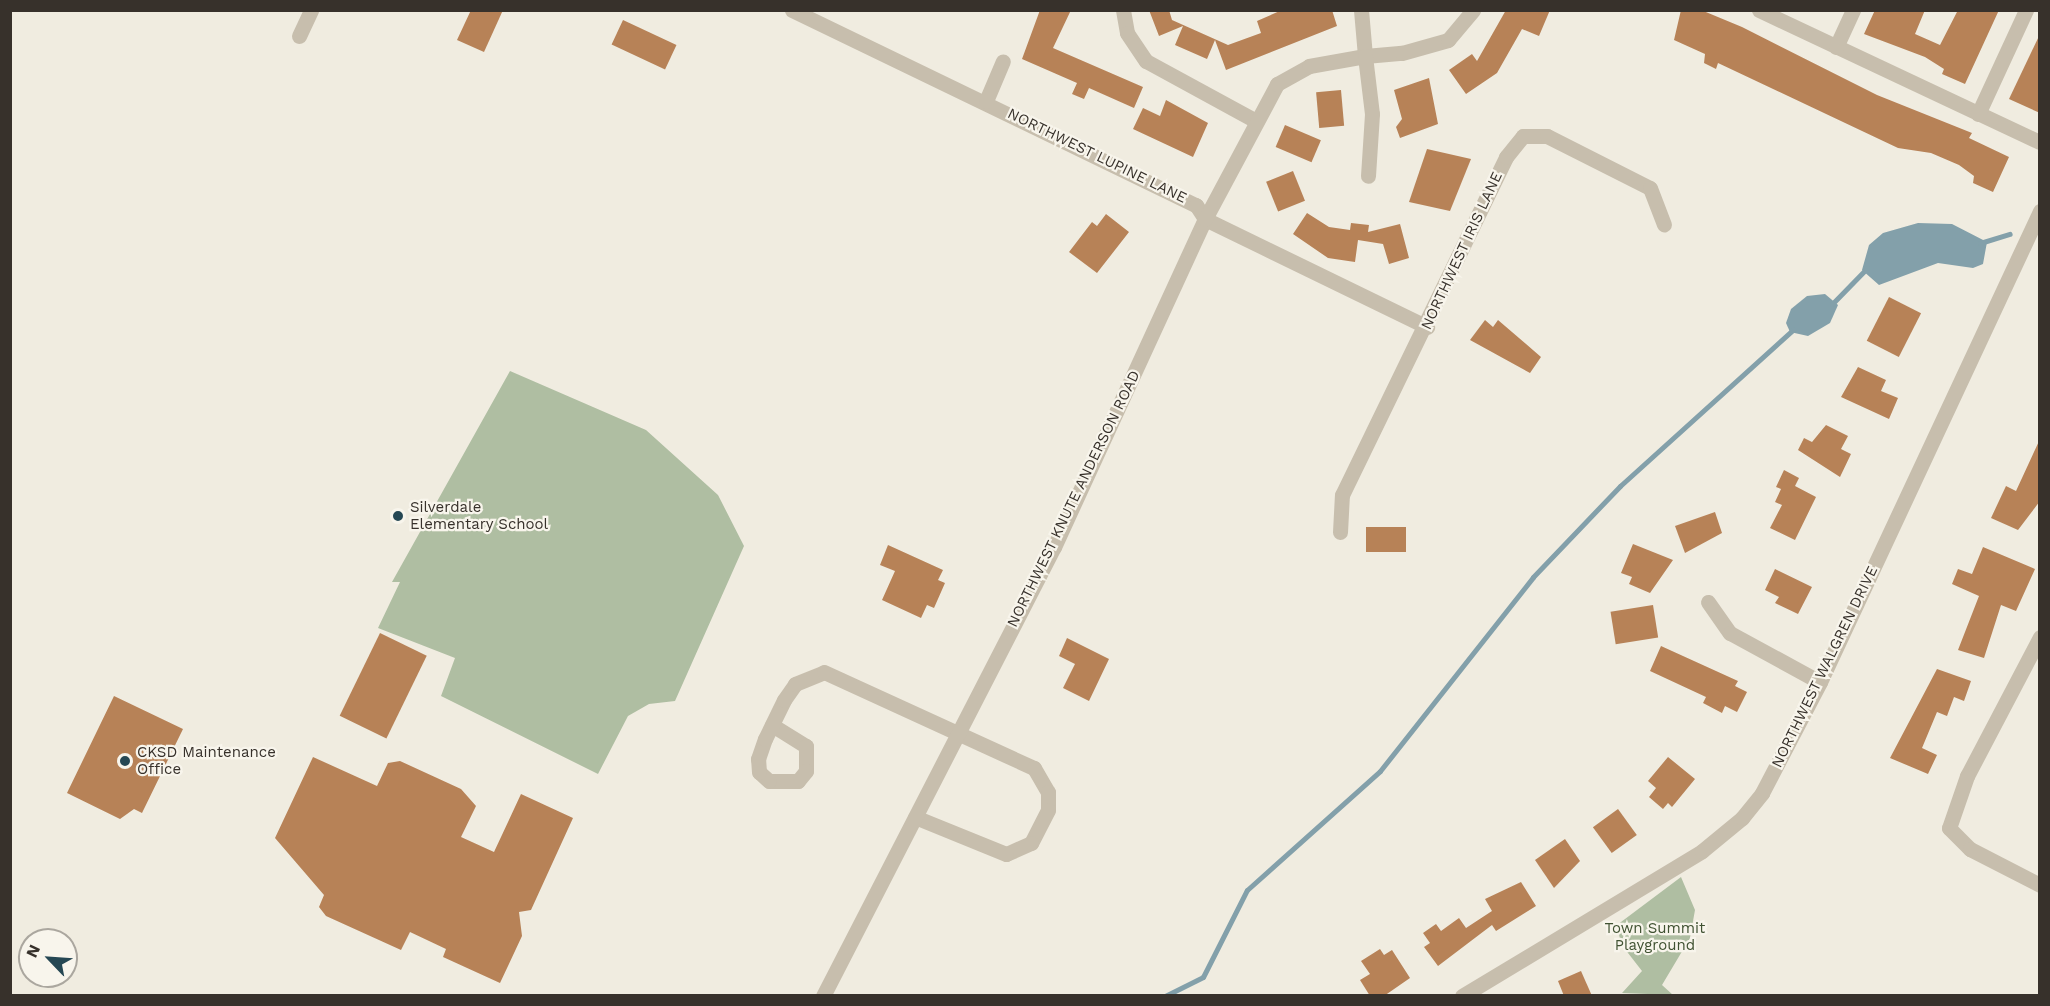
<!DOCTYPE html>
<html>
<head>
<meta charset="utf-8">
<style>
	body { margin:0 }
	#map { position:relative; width:2050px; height:1006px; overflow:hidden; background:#f0ece0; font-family:"Work Sans",sans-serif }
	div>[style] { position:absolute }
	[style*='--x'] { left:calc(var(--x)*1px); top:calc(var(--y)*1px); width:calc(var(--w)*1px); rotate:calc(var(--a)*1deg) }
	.green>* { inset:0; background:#afbea2 }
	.water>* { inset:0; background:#83a0aa }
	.stream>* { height:5px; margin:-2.5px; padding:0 2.5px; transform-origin:2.5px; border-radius:2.5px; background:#83a0aa }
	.building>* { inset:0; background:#b78257; transform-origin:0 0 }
	.minor>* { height:15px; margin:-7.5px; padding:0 7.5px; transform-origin:7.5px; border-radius:7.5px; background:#c7bead }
	.dots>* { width:16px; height:16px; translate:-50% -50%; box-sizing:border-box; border:3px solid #f8f5ec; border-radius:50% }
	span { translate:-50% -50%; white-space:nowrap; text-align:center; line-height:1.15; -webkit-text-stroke:4.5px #f8f5ec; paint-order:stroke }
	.street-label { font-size:15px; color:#37312b }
	.poi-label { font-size:15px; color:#37312b }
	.left { translate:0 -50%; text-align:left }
	.park-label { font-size:15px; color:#405232 }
	.frame { position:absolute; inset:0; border:12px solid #37312b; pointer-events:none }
	.north { position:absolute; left:18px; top:928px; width:60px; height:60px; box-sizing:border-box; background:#f8f5ec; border:2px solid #aba79f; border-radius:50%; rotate:295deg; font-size:16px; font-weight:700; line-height:24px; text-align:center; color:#37312b }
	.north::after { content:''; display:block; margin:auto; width:21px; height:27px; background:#254753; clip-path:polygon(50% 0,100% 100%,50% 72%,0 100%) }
</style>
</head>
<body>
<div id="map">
	<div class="green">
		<i style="clip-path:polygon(510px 371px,646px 430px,718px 495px,744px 546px,675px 701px,649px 704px,628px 716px,598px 774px,441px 696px,455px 658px,378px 628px,400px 582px,392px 582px)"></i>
		<i style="clip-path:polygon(1681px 877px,1695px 910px,1690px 938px,1662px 985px,1673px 995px,1622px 993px,1642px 971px,1621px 944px,1617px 925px)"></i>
	</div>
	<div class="water">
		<i style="clip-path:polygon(1952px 224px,1987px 242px,1983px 264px,1973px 268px,1938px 263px,1879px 285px,1862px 270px,1869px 245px,1883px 233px,1918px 223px)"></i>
		<i style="clip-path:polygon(1825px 294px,1838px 305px,1830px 323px,1808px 336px,1790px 332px,1786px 323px,1791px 309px,1807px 296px)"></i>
	</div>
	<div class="stream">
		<i style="--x:1980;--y:243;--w:31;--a:-17"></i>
		<i style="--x:1832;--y:304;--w:50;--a:-45.8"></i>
		<i style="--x:1165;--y:996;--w:42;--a:-26.6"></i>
		<i style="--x:1203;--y:977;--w:97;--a:-63.2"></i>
		<i style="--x:1247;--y:890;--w:178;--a:-41.8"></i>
		<i style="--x:1380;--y:771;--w:247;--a:-51.7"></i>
		<i style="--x:1533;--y:577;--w:126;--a:-46.3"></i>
		<i style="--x:1620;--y:486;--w:234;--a:-42.1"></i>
	</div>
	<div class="building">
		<i style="clip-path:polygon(471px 10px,503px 10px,484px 52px,457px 40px)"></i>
		<i style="clip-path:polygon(1040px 10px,1071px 10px,1053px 48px,1143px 87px,1134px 108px,1089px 88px,1084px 99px,1072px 94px,1077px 83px,1022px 59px)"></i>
		<i style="clip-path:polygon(1149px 10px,1169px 10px,1172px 20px,1228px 45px,1261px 33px,1257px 21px,1282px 10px,1332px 10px,1337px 26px,1226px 70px,1215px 40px,1207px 59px,1175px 45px,1183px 26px,1159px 36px)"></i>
		<i style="clip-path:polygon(1506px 10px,1550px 10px,1539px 36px,1522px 29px,1497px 73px,1466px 94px,1449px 70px,1472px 54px,1477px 61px)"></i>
		<i style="clip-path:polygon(1681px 10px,1701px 10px,1742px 27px,1877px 95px,1972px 133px,1969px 138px,2009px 157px,1993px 192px,1973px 183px,1974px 176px,1959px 165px,1931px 153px,1898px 148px,1718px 63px,1716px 69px,1704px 63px,1705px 54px,1674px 40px)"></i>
		<i style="clip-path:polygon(1875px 10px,1925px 10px,1915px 34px,1940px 45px,1958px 10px,1999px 10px,1965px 84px,1942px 74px,1944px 69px,1925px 57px,1864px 34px)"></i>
		<i style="left:623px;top:20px;width:59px;height:27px;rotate:25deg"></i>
		<i style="clip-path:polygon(2040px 34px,2040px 113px,2009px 99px)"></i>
		<i style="clip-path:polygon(1429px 78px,1438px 124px,1400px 138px,1396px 127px,1402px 119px,1394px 90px)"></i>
		<i style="left:1341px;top:90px;width:36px;height:25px;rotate:85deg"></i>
		<i style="clip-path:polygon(1166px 100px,1208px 123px,1193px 157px,1133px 129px,1143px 108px,1160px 116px)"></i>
		<i style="left:1285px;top:125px;width:39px;height:24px;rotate:23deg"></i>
		<i style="clip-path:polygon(1427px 149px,1471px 159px,1450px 211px,1409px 202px)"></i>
		<i style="left:1293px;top:171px;width:32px;height:29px;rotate:68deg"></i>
		<i style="clip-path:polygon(1307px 213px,1329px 227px,1350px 230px,1351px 223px,1369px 225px,1368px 232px,1400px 224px,1409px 258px,1389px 264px,1383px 244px,1358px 240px,1355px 262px,1328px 258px,1293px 234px)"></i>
		<i style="clip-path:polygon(1106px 214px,1129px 232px,1097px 273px,1069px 252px,1092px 222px,1097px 226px)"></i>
		<i style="left:1889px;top:297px;width:36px;height:49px;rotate:27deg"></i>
		<i style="clip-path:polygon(1485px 320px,1493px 327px,1498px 320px,1541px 357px,1530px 373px,1470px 340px)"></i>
		<i style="clip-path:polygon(1858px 367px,1886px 380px,1881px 391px,1898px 398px,1889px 419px,1841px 397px)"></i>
		<i style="clip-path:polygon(1826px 425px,1848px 436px,1841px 449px,1851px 454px,1840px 477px,1798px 450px,1804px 438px,1812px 442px)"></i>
		<i style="clip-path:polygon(2040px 439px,2040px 501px,2018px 530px,1991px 518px,2006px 486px,2016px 491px)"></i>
		<i style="clip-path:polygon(1784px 470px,1799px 478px,1795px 486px,1816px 497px,1795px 540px,1770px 528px,1782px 505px,1775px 502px,1781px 489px,1776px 487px)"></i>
		<i style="clip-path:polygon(1715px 512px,1722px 533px,1685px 553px,1675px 526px)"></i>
		<i style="left:1406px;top:527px;width:25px;height:40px;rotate:90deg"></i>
		<i style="clip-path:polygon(1633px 544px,1673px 560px,1650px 593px,1629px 584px,1632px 577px,1621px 573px)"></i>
		<i style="clip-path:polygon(888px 545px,943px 570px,938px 580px,945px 583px,934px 608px,927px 605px,921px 618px,882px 600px,895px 571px,880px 565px)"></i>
		<i style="clip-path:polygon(1983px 547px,2035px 569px,2016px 611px,2001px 605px,1984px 658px,1958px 650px,1979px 596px,1952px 584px,1958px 569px,1972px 574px)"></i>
		<i style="clip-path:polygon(1775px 569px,1812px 587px,1798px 614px,1775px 603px,1779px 597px,1765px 590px)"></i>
		<i style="left:1653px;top:605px;width:33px;height:43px;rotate:81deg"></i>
		<i style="left:380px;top:633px;width:52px;height:92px;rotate:26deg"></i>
		<i style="clip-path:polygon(1067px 638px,1109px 659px,1089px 701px,1063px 688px,1075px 664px,1059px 656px)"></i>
		<i style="clip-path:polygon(1661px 646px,1738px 681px,1735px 686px,1747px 692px,1737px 712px,1725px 706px,1722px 713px,1703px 703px,1706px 697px,1650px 671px)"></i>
		<i style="clip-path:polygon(1937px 669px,1971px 681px,1964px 701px,1954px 697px,1947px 716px,1937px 712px,1922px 748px,1937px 755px,1928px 774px,1890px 758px)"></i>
		<i style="clip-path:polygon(114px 696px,183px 729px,142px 813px,134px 809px,120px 819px,67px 793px)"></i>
		<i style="clip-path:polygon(313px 757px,377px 786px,388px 763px,400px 761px,461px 789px,476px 806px,461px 837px,494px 852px,521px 794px,573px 818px,531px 910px,519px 912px,522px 936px,500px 983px,443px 957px,446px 949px,410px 932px,401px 950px,326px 916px,319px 907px,324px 895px,275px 838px)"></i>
		<i style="clip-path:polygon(1668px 757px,1695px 779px,1672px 807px,1668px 803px,1663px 809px,1649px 797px,1656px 788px,1648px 781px)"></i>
		<i style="left:1618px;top:809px;width:32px;height:31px;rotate:54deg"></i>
		<i style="clip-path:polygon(1565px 839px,1580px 861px,1554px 888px,1535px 860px)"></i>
		<i style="clip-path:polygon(1521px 882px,1536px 906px,1496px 931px,1492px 925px,1438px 966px,1424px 947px,1430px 943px,1423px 933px,1436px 924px,1441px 931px,1459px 918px,1466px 928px,1492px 911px,1485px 899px)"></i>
		<i style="clip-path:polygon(1380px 949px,1384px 955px,1392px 950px,1410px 978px,1384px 996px,1370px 996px,1360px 980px,1370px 974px,1361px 961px)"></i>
		<i style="clip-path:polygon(1581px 971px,1592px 996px,1564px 996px,1558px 981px)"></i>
	</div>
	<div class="minor">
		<i style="--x:792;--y:10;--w:449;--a:25.8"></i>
		<i style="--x:1196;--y:205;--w:17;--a:57"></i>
		<i style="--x:1205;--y:219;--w:247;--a:25.9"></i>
		<i style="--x:1123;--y:10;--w:23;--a:80"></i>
		<i style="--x:1127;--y:33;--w:34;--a:56"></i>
		<i style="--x:1146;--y:61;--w:123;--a:28.6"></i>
		<i style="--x:1361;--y:10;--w:46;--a:85"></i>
		<i style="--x:1365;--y:56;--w:37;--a:-5"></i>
		<i style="--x:1402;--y:53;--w:48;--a:-15.8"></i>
		<i style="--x:1448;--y:40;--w:39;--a:-50"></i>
		<i style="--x:1759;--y:10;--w:310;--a:25.2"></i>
		<i style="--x:299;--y:36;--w:29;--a:-65"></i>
		<i style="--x:1836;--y:47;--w:41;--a:-65.3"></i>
		<i style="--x:986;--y:101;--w:43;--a:-67"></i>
		<i style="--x:1978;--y:114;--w:115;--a:-65.2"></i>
		<i style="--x:1340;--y:532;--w:37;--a:-87"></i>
		<i style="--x:1342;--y:495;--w:376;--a:-64.1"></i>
		<i style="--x:1506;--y:157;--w:27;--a:-51"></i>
		<i style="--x:1523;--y:136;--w:24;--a:0"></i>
		<i style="--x:1547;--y:136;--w:115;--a:26.8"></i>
		<i style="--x:1650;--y:188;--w:39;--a:69"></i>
		<i style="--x:1708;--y:602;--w:38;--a:55"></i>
		<i style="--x:1730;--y:633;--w:102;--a:28.6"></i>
		<i style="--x:2040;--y:637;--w:157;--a:117.7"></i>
		<i style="--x:1967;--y:776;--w:55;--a:109.1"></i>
		<i style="--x:1949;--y:828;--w:30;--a:45"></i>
		<i style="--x:1970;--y:849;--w:79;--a:27.2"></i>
		<i style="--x:772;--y:725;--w:40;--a:32"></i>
		<i style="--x:806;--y:746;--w:25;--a:90"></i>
		<i style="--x:806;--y:771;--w:13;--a:129"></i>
		<i style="--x:798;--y:781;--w:29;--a:180"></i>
		<i style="--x:769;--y:781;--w:13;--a:-138"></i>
		<i style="--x:759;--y:772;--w:13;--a:-94"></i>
		<i style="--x:758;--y:759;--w:21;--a:-71"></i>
		<i style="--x:765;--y:739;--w:43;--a:-64"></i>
		<i style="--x:784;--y:700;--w:19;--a:-55"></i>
		<i style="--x:795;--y:684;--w:31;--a:-22"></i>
		<i style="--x:824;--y:672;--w:231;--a:24.6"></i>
		<i style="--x:1034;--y:768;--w:28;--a:60"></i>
		<i style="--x:1048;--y:792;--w:18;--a:90"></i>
		<i style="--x:1048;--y:810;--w:37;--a:117"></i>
		<i style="--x:1031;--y:843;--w:27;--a:156"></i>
		<i style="--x:1006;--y:854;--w:98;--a:-157.9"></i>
		<i style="--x:823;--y:996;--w:505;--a:-62.78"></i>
		<i style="--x:1054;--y:547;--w:361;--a:-65.3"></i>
		<i style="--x:1205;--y:219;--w:153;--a:-61.9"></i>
		<i style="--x:1277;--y:84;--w:37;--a:-29"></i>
		<i style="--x:1309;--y:66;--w:57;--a:-10.1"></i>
		<i style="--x:1365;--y:56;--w:58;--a:83.1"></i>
		<i style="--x:1372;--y:114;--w:62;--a:93.7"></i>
		<i style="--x:1462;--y:996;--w:280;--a:-31.1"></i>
		<i style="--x:1702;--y:851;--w:52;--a:-39.5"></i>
		<i style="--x:1742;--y:818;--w:32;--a:-51"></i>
		<i style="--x:1762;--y:793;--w:125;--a:-62.4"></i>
		<i style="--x:1820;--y:682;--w:520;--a:-64.96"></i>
	</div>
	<div class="dots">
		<i style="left:398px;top:516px;background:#254753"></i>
		<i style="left:125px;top:761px;background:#254753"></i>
	</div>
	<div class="street-label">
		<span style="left:1097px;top:156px;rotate:26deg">NORTHWEST LUPINE LANE</span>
		<span style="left:1462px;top:251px;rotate:-65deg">NORTHWEST IRIS LANE</span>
		<span style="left:1074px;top:499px;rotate:-64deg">NORTHWEST KNUTE ANDERSON ROAD</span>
		<span style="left:1825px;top:667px;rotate:-64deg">NORTHWEST WALGREN DRIVE</span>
	</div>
	<div class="poi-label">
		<span class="left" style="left:410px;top:516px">Silverdale<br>Elementary School</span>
		<span class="left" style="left:137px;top:761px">CKSD Maintenance<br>Office</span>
	</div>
	<div class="park-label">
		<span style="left:1655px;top:937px">Town Summit<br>Playground</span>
	</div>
	<div class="frame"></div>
	<div class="north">N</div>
</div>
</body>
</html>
